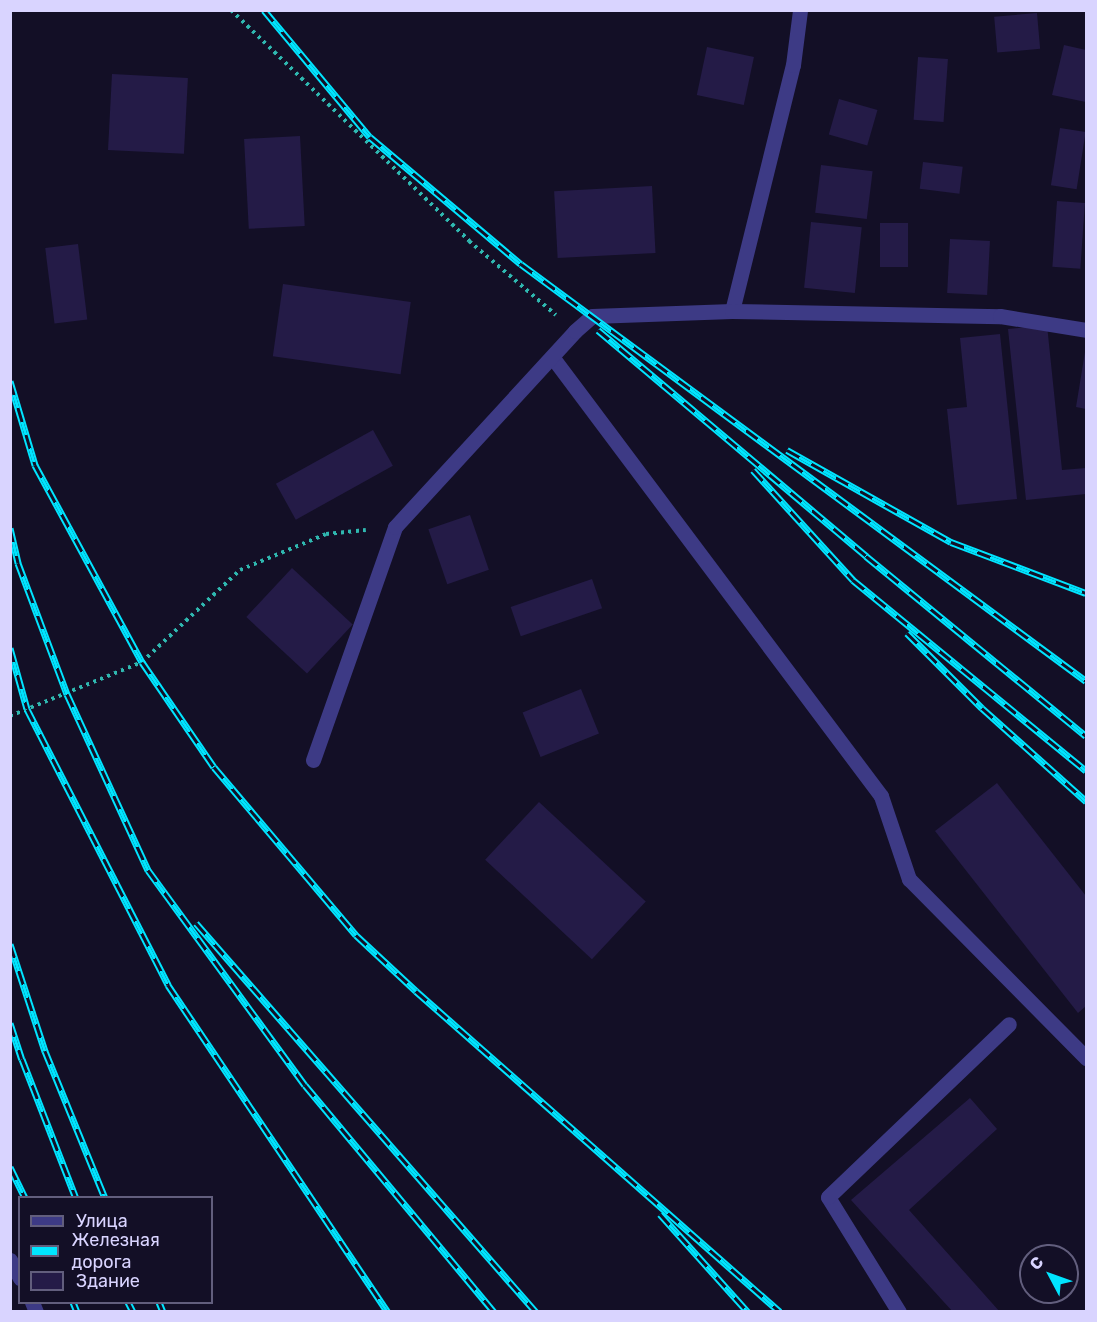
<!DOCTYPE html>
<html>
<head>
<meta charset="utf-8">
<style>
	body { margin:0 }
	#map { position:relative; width:1097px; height:1322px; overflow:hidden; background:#130f26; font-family:Rubik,sans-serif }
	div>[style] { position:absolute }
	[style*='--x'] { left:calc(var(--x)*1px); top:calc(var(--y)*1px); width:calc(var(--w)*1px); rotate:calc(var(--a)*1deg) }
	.building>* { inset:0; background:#241b47; transform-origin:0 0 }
	.path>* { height:4px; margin-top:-2px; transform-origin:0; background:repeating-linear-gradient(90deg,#2fb8b0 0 3px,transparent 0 7.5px) }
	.minor>* { height:15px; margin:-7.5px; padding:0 7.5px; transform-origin:7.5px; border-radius:7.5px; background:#3d3a85 }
	.rail>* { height:7px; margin-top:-3.5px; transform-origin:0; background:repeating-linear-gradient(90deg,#130f26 0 14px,#00e5ff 0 28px); box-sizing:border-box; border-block:2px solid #00e5ff }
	span { translate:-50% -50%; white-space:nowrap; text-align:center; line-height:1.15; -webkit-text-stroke:4.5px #130f26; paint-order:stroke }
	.frame { position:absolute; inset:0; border:12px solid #d9d4ff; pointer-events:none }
	.legend { position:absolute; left:18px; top:1196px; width:195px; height:108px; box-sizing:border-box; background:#130f26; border:2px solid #625e7d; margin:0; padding:8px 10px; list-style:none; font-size:18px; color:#d9d4ff }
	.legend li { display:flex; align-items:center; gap:12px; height:30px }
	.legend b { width:30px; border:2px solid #625e7d }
	.north { position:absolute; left:1019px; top:1244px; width:60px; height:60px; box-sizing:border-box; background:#130f26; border:2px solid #625e7d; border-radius:50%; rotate:311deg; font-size:16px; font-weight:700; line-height:24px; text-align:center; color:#d9d4ff }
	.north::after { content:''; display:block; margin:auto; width:21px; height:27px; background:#00e5ff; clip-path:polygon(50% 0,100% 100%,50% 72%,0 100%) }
</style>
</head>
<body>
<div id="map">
	<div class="building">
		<i style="left:1037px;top:13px;width:36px;height:43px;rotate:85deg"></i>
		<i style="clip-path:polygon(1064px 45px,1086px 50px,1086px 102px,1052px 95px)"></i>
		<i style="left:707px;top:47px;width:48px;height:49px;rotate:12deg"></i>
		<i style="left:918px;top:57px;width:30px;height:63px;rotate:4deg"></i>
		<i style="left:112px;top:74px;width:76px;height:76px;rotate:3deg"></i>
		<i style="left:839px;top:99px;width:40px;height:37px;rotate:16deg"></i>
		<i style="left:1060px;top:128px;width:26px;height:58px;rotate:9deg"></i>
		<i style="left:300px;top:136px;width:90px;height:56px;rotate:87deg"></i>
		<i style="left:923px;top:162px;width:40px;height:27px;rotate:7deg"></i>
		<i style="left:821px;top:165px;width:52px;height:48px;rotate:7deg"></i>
		<i style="left:652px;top:186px;width:67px;height:98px;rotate:87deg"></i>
		<i style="left:1057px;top:201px;width:28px;height:66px;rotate:4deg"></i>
		<i style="left:811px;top:222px;width:51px;height:66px;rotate:6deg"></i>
		<i style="left:880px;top:223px;width:28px;height:44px"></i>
		<i style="left:950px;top:239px;width:40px;height:54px;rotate:3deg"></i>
		<i style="left:78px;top:244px;width:76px;height:33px;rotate:83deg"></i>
		<i style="left:283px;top:284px;width:129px;height:73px;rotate:8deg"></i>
		<i style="clip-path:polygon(1047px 325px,1062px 470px,1086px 468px,1086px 494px,1026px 500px,1008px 329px)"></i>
		<i style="clip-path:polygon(1000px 334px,1017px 499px,957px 505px,947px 409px,967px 407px,960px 338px)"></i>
		<i style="clip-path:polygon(1085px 352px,1086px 352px,1086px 409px,1076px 407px)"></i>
		<i style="left:373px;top:430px;width:41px;height:111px;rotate:61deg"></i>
		<i style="left:470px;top:515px;width:58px;height:44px;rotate:71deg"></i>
		<i style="left:292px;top:568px;width:83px;height:67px;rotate:43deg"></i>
		<i style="left:592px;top:579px;width:31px;height:86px;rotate:71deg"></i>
		<i style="left:581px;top:689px;width:48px;height:63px;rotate:68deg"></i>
		<i style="clip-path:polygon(997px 783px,1086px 896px,1086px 1006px,1078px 1013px,935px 831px)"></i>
		<i style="left:539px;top:802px;width:146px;height:79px;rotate:43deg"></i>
		<i style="clip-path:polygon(970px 1098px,997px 1129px,909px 1210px,1000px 1312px,953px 1312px,851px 1200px)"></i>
	</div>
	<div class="path">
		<i style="--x:231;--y:10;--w:332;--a:44.1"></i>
		<i style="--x:469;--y:241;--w:114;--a:40.4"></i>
		<i style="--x:10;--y:716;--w:143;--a:-22.2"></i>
		<i style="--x:142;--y:662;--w:134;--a:-43.2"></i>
		<i style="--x:240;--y:570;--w:93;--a:-22.7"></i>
		<i style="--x:326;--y:534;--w:40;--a:-5.7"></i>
	</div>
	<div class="minor">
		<i style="--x:732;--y:311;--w:253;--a:-76.1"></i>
		<i style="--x:793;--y:65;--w:55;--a:-82.7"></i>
		<i style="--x:553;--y:358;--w:547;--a:53.17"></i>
		<i style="--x:881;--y:796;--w:88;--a:71.4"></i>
		<i style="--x:909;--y:879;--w:252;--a:45.3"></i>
		<i style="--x:313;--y:760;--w:247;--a:-70.6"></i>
		<i style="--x:395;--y:527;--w:266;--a:-47.4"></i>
		<i style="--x:575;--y:331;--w:23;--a:-41"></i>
		<i style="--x:592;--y:316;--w:140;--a:-2"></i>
		<i style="--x:732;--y:311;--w:268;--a:1.1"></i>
		<i style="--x:1000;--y:316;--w:87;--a:9.2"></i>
		<i style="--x:10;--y:1260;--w:21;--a:61"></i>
		<i style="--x:32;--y:1302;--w:11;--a:68"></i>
		<i style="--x:899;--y:1312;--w:135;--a:-121.7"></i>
		<i style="--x:828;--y:1197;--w:250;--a:-43.7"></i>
	</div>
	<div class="rail">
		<i style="--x:264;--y:10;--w:165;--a:50.2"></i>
		<i style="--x:370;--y:137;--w:197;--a:40.1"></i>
		<i style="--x:521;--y:264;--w:702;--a:36.43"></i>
		<i style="--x:598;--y:330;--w:351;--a:40.1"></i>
		<i style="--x:866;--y:556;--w:284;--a:39.3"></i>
		<i style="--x:10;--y:381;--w:88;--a:73.4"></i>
		<i style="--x:35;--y:465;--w:224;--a:61.5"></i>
		<i style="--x:142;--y:662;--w:127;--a:55.6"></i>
		<i style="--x:214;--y:767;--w:220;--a:49.8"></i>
		<i style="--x:356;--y:935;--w:82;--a:43"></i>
		<i style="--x:416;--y:991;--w:485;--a:41.4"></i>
		<i style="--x:787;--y:450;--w:188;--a:29.3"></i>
		<i style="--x:951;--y:542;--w:144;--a:20.7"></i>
		<i style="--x:753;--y:470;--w:149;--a:47.7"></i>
		<i style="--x:853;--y:580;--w:301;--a:39.3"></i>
		<i style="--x:10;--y:528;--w:36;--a:77"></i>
		<i style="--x:18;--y:563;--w:140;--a:69.5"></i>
		<i style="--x:67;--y:694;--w:194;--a:65.3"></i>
		<i style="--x:148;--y:870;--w:266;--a:53.9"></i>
		<i style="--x:305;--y:1085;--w:295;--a:50.2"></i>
		<i style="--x:907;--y:633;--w:106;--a:45"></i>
		<i style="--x:982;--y:708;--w:140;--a:41.8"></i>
		<i style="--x:10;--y:648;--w:63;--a:74.4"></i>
		<i style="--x:27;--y:709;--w:310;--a:62.9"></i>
		<i style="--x:168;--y:985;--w:394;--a:56.1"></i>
		<i style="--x:196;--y:923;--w:517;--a:48.85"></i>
		<i style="--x:10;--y:944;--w:113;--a:71.9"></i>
		<i style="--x:45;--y:1051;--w:159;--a:67.8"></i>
		<i style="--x:10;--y:1023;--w:38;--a:72"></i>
		<i style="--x:22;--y:1059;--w:149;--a:68.8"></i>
		<i style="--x:10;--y:1167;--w:34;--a:64"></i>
		<i style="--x:660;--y:1214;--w:132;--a:48.1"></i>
		<i style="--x:73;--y:1302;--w:11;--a:68"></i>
		<i style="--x:128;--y:1302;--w:11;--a:63"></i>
		<i style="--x:159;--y:1302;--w:11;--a:68"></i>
	</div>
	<div class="frame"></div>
	<ul class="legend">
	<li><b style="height:8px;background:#3d3a85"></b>Улица</li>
	<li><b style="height:8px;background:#00e5ff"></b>Железная дорога</li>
	<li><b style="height:16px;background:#241b47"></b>Здание</li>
	</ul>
	<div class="north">С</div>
</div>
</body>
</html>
